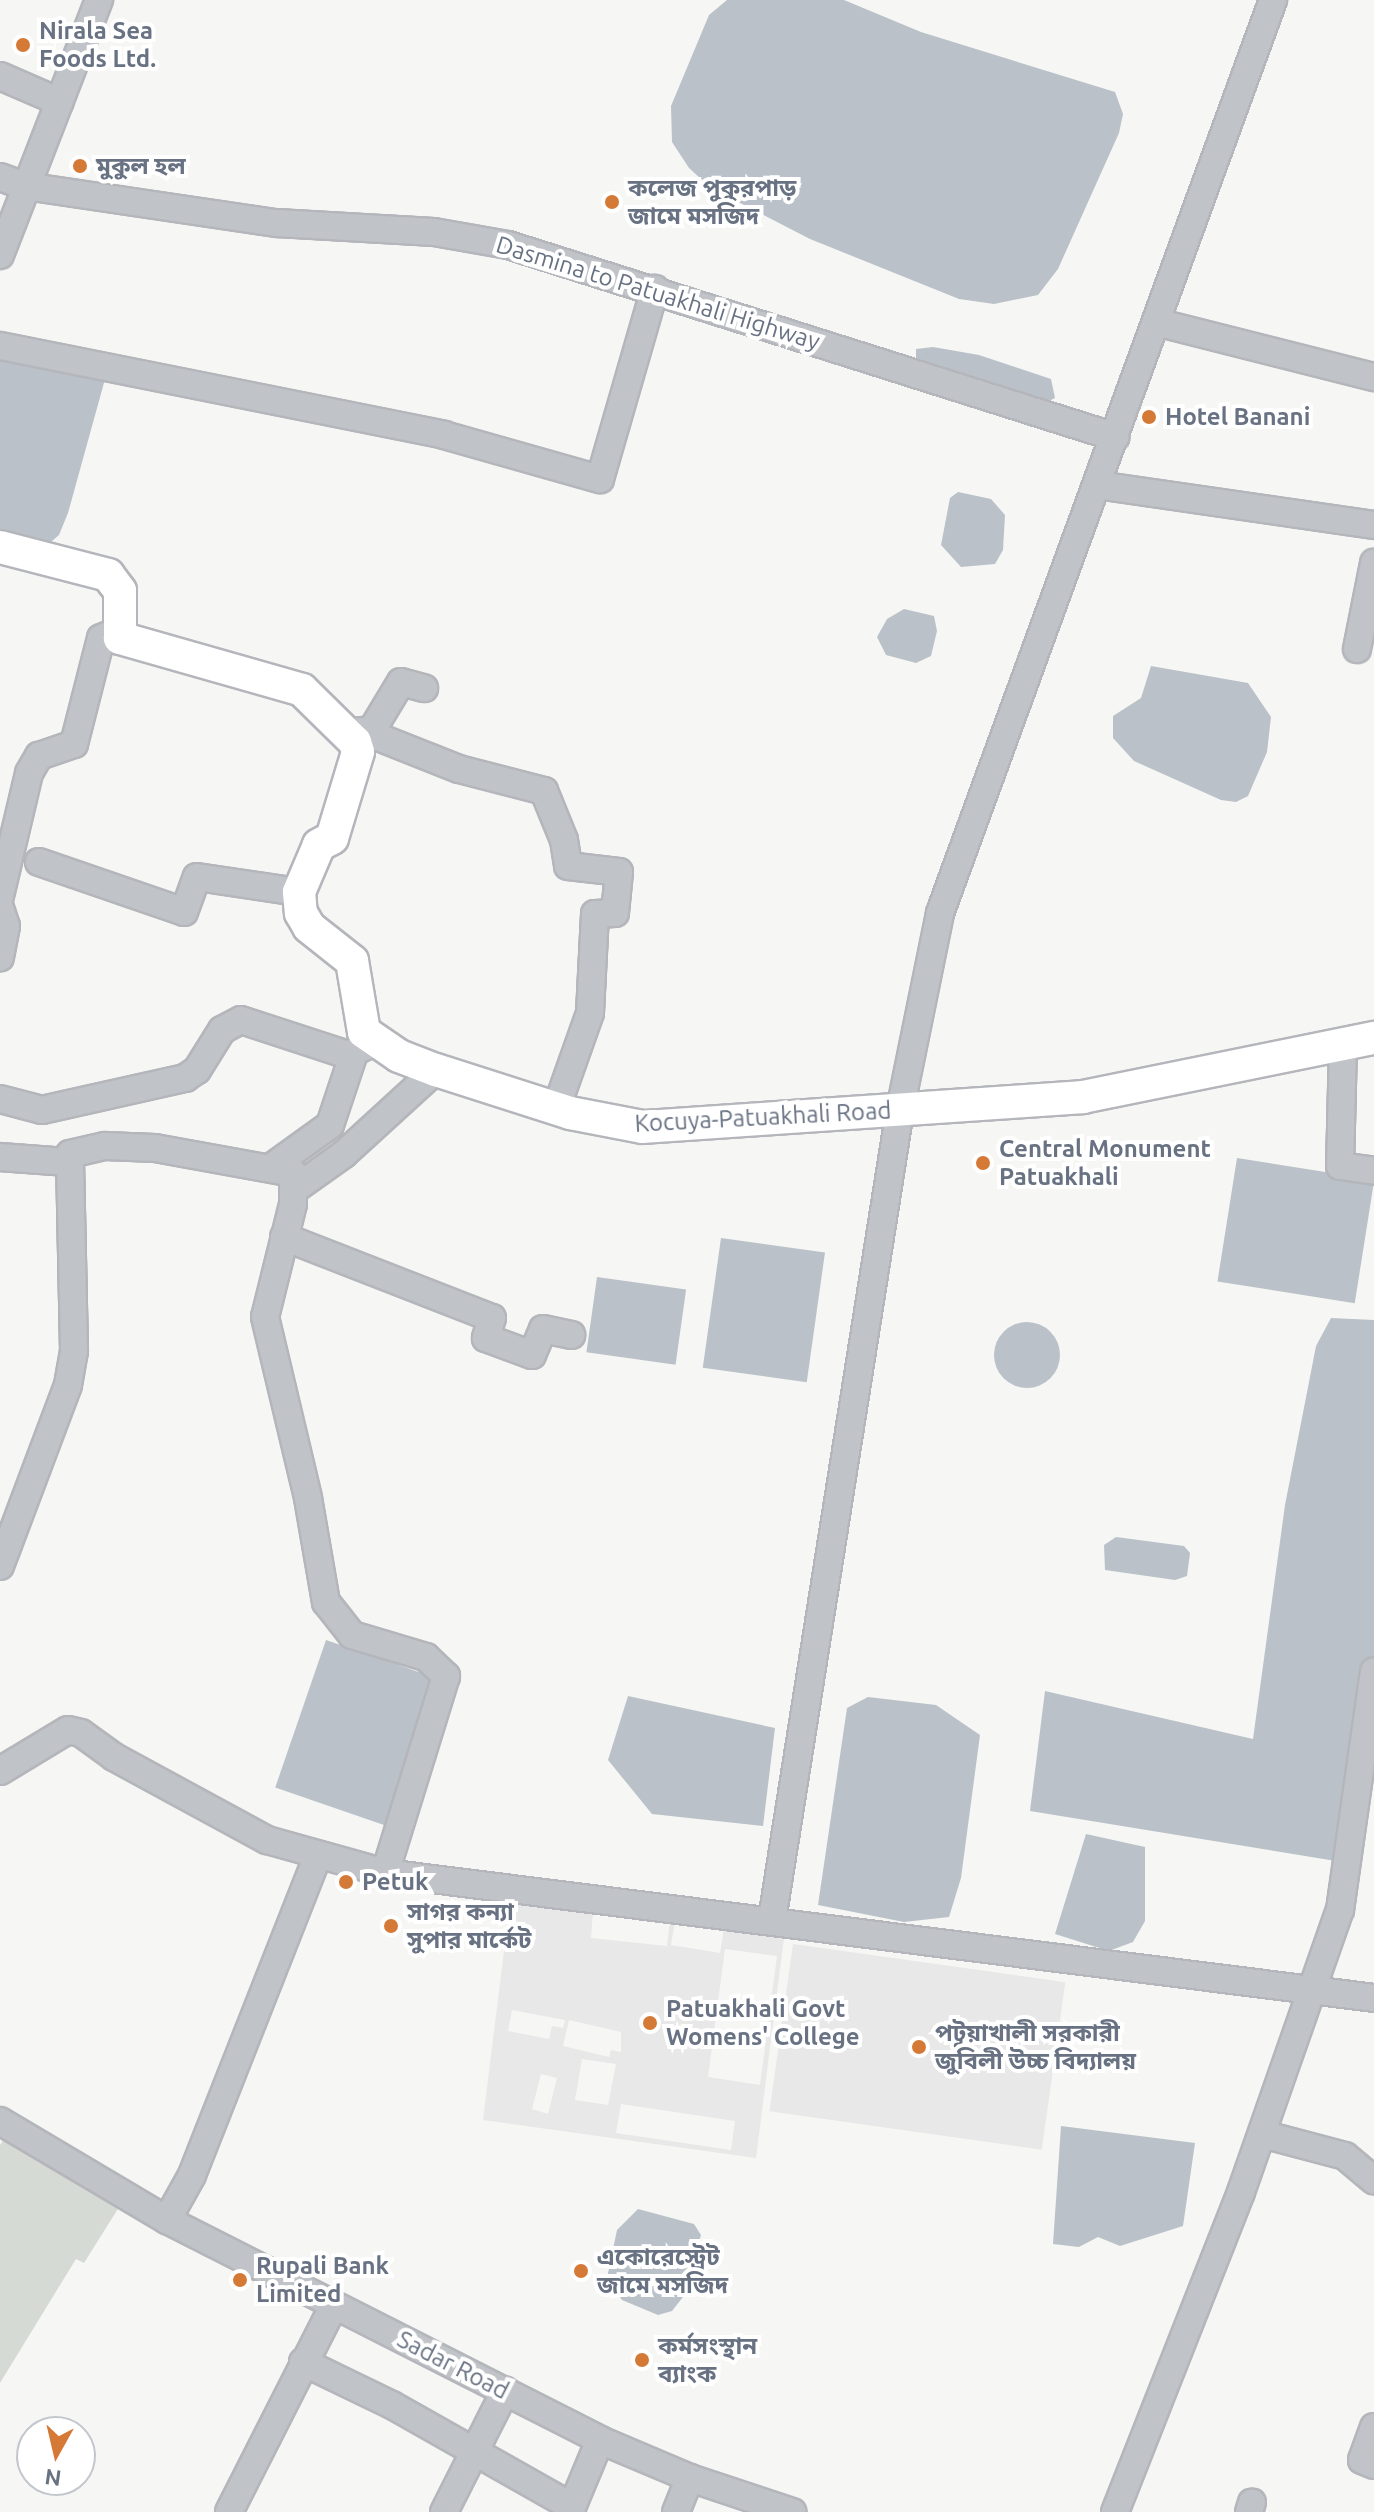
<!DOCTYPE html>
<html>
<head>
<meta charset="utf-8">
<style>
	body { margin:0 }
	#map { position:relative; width:1374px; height:2512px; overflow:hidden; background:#f6f7f4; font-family:Ubuntu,"Noto Sans Bengali",sans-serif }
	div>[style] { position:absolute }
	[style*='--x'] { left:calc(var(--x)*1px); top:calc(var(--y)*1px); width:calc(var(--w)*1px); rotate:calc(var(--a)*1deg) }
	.built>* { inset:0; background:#e7e8e7; transform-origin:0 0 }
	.green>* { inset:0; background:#d5dbd4 }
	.water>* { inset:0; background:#bac1c8; transform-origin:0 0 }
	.round { border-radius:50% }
	.roads { filter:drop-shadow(2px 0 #b4b6bb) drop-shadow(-2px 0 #b4b6bb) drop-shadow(0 2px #b4b6bb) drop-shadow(0 -2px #b4b6bb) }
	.minor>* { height:26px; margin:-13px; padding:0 13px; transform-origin:13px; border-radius:13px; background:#c0c3c7 }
	.major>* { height:32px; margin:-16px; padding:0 16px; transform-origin:16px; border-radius:16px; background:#fff }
	.dots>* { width:22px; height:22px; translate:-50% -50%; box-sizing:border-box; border:4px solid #fff; border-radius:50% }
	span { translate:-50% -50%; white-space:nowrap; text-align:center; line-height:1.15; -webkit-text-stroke:8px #fff; paint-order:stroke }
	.poi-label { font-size:24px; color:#687283; font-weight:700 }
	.left { translate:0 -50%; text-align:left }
	.street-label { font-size:24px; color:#687283 }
	.north { position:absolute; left:16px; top:2416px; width:80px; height:80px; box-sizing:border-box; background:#fff; border:2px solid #c3c7cd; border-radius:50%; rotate:188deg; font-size:22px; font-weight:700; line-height:32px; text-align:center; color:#687283 }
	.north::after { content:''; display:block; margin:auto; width:28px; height:36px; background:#d57936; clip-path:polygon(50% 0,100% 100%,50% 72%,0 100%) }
</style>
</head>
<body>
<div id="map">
	<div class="built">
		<i style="clip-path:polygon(evenodd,511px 1895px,785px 1930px,756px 2158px,483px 2120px,511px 1895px,593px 1911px,670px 1920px,667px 1946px,591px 1938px,593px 1911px,511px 1895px,675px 1921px,724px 1929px,720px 1953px,671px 1945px,675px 1921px,511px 1895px,725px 1949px,777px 1956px,760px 2085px,708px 2077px,725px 1949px,511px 1895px,512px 2010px,565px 2020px,563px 2028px,552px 2026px,549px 2039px,508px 2031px,512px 2010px,511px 1895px,569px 2020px,621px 2032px,621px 2052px,611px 2050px,609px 2057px,563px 2046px,569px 2020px,511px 1895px,582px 2059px,616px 2064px,608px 2105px,575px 2100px,582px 2059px,511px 1895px,541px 2074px,557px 2078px,548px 2114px,532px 2109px,541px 2074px,511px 1895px,621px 2104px,735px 2121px,731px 2150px,616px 2133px,621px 2104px)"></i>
		<i style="left:793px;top:1944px;width:275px;height:169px;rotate:8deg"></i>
	</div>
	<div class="green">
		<i style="clip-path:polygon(7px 2134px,121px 2204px,84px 2263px,76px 2259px,0 2383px,0 2145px)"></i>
	</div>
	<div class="water">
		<i style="clip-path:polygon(727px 0,844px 0,921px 32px,1115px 92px,1123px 114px,1119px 133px,1058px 269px,1038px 295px,994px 304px,959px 299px,810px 239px,711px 188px,689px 168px,672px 142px,671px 106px,709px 15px)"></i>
		<i style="clip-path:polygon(933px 347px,979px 355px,1051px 379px,1055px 398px,1043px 404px,916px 363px,916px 349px)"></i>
		<i style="clip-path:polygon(0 348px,107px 372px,68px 513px,59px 535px,45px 547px,0 541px)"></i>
		<i style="clip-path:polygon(958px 492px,991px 499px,1005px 515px,1003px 550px,995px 564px,961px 567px,941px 545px,950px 498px)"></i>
		<i style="clip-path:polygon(904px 609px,934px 616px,937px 631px,931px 656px,916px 663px,886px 655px,877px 637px,887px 619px)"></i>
		<i style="clip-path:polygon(1151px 666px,1248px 683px,1271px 717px,1267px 752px,1248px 796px,1236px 802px,1221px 800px,1134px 761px,1113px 738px,1113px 716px,1141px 698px)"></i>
		<i style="left:1237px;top:1158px;width:139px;height:125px;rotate:9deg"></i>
		<i style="left:721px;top:1238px;width:105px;height:131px;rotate:8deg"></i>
		<i style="left:597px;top:1277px;width:90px;height:76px;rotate:8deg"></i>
		<i style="clip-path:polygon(1331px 1318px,1374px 1320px,1374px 1668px,1348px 1863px,1030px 1811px,1045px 1691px,1253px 1739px,1285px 1505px,1316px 1346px)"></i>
		<i class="round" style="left:994px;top:1322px;width:66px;height:66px"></i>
		<i style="clip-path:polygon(1116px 1537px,1184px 1546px,1190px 1553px,1187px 1576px,1175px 1580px,1105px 1570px,1104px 1545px)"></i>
		<i style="left:326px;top:1640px;width:118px;height:156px;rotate:19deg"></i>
		<i style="clip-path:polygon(628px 1696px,775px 1728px,763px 1826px,652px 1814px,608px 1760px)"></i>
		<i style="clip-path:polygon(868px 1697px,936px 1705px,980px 1735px,961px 1878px,949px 1917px,904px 1922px,818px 1905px,847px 1708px)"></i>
		<i style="clip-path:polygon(1086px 1834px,1145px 1847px,1145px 1921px,1133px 1942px,1109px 1951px,1055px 1934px)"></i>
		<i style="clip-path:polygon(1061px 2126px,1195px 2143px,1183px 2226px,1120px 2246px,1098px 2237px,1079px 2247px,1053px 2244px)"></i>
		<i style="clip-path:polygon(638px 2209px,694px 2224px,701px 2235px,683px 2297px,672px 2311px,658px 2315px,622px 2300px,607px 2278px,617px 2230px)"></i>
	</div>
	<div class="roads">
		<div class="minor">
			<i style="--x:0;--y:76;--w:65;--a:23.4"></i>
			<i style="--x:0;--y:177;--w:27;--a:20"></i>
			<i style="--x:25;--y:186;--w:255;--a:8.4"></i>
			<i style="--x:277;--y:223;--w:157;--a:3.3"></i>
			<i style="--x:434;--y:232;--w:75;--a:10"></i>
			<i style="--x:508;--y:245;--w:637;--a:17.55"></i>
			<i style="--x:0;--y:255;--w:274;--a:-68.8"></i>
			<i style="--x:1156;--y:322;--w:225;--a:14.2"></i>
			<i style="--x:0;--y:346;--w:453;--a:11.3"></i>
			<i style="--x:444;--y:435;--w:162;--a:15.8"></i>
			<i style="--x:600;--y:479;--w:198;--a:-73.9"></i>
			<i style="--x:1097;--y:485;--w:280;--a:8.2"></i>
			<i style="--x:1357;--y:649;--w:88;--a:-78.8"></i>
			<i style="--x:353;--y:732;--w:19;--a:-6"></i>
			<i style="--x:372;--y:730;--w:56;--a:-58.9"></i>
			<i style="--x:401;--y:682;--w:24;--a:15"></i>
			<i style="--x:368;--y:733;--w:98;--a:21.6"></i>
			<i style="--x:459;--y:769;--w:88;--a:14.5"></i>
			<i style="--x:544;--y:791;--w:53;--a:67.8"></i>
			<i style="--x:564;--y:840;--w:26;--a:81"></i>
			<i style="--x:568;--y:866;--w:51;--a:6.7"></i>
			<i style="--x:619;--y:872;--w:41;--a:95.6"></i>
			<i style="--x:615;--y:913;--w:20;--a:177"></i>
			<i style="--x:595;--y:914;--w:99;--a:92.9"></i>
			<i style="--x:590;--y:1013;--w:102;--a:109.5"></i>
			<i style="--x:39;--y:862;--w:153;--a:19"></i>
			<i style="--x:184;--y:912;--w:37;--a:-70"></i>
			<i style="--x:197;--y:877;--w:103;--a:8.4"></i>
			<i style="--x:0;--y:896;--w:126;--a:-76.7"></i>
			<i style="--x:29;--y:773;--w:20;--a:-60"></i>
			<i style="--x:39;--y:756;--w:37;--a:-19"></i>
			<i style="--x:74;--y:744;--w:109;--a:-75.7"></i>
			<i style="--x:101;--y:638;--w:16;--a:-22"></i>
			<i style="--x:0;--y:908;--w:19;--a:72"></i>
			<i style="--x:6;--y:926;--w:32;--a:101"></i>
			<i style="--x:1343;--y:1045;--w:121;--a:91.4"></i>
			<i style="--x:1340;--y:1166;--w:34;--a:8"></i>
			<i style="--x:0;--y:1099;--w:43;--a:14.7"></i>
			<i style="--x:42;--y:1110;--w:147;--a:-12.6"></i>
			<i style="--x:185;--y:1078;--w:14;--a:-34"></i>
			<i style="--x:197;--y:1070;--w:47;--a:-58"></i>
			<i style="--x:222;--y:1030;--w:21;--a:-28"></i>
			<i style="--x:241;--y:1020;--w:113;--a:18.1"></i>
			<i style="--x:348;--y:1055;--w:29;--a:-27"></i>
			<i style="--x:0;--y:1157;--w:68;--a:4.2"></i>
			<i style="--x:273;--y:1166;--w:70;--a:-35.7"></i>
			<i style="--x:330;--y:1125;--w:76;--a:-71.6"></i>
			<i style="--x:295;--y:1189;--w:60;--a:-35.5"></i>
			<i style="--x:344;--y:1154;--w:125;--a:-42.4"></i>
			<i style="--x:284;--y:1237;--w:223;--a:21.3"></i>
			<i style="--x:492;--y:1318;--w:21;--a:107"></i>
			<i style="--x:486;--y:1338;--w:49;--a:20.3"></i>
			<i style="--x:532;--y:1355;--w:28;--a:-67"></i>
			<i style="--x:543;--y:1329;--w:29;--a:12"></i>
			<i style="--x:0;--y:1566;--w:193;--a:-69.4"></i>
			<i style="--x:68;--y:1385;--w:35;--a:-80"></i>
			<i style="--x:74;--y:1351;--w:197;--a:-91.2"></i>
			<i style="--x:70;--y:1154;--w:36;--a:-13"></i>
			<i style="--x:105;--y:1146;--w:50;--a:2.3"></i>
			<i style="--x:155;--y:1148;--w:140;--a:10.3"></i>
			<i style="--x:293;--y:1173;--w:31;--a:90"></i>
			<i style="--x:293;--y:1204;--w:116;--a:103.9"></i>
			<i style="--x:265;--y:1317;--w:186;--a:76.6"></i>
			<i style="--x:308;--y:1498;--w:106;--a:80.2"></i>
			<i style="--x:326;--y:1602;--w:42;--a:51.8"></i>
			<i style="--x:352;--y:1635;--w:77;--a:16.6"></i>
			<i style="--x:426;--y:1657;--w:28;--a:44"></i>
			<i style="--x:446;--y:1676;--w:206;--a:107.2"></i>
			<i style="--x:0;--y:1771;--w:79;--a:-31.1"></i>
			<i style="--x:68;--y:1730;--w:13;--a:13"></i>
			<i style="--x:81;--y:1733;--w:41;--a:36"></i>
			<i style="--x:114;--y:1757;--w:174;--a:28.5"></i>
			<i style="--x:267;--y:1840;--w:123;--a:15.6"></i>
			<i style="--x:385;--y:1873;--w:997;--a:7.2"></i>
			<i style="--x:772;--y:1920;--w:820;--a:-81.02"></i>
			<i style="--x:900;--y:1110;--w:201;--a:-78.5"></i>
			<i style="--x:940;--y:913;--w:972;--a:-69.96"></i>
			<i style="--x:0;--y:2121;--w:194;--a:30.7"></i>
			<i style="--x:167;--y:2220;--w:486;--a:26.9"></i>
			<i style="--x:600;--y:2440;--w:98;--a:22.9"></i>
			<i style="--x:690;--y:2478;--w:108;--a:18.4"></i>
			<i style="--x:1262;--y:2134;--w:86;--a:14.8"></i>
			<i style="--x:1345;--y:2156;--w:38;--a:40"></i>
			<i style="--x:167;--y:2220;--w:51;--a:-60.9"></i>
			<i style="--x:192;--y:2175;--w:342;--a:-68.5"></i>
			<i style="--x:303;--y:2362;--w:99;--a:25.8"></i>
			<i style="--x:392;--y:2405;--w:207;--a:29.5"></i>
			<i style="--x:1374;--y:2427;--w:35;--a:110"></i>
			<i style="--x:1362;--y:2460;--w:13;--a:23"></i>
			<i style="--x:229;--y:2512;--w:232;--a:-63.1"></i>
			<i style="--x:444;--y:2512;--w:136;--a:-63.2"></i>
			<i style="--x:570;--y:2512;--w:78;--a:-67.4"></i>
			<i style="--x:676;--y:2512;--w:37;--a:-68"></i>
			<i style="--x:1115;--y:2512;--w:344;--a:-68.5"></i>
			<i style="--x:1241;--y:2192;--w:299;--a:-70.7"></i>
			<i style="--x:1340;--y:1910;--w:241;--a:-81.9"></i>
			<i style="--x:1249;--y:2512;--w:10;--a:-73"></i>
		</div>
		<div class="major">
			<i style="--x:0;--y:547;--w:112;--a:14.5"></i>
			<i style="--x:108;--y:575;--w:20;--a:53"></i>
			<i style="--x:120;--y:591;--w:47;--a:90"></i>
			<i style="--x:120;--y:638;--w:189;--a:15.9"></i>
			<i style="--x:302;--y:690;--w:74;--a:44.5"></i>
			<i style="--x:355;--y:742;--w:10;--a:73"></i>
			<i style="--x:358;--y:752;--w:90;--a:106.8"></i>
			<i style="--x:332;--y:838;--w:15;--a:152"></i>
			<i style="--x:319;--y:845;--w:51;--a:113.1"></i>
			<i style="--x:299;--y:892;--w:21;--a:85"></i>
			<i style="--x:301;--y:913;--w:16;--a:60"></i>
			<i style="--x:309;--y:927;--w:55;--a:38.3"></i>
			<i style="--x:352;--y:961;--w:72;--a:80.4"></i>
			<i style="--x:364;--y:1032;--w:42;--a:34.4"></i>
			<i style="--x:399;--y:1056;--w:40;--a:21"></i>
			<i style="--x:436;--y:1070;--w:141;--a:17.8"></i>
			<i style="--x:570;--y:1113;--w:74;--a:10.9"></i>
			<i style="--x:643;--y:1127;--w:441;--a:-3.9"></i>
			<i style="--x:1083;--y:1097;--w:297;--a:-11.5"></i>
		</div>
	</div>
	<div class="dots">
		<i style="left:23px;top:45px;background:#d57936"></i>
		<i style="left:80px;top:166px;background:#d57936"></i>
		<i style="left:612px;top:202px;background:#d57936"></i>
		<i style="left:1149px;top:417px;background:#d57936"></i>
		<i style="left:983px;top:1163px;background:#d57936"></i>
		<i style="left:346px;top:1882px;background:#d57936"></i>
		<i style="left:391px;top:1926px;background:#d57936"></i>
		<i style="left:650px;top:2023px;background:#d57936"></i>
		<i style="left:919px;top:2047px;background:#d57936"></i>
		<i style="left:581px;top:2271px;background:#d57936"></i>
		<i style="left:240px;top:2280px;background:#d57936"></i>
		<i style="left:642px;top:2360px;background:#d57936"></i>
	</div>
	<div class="poi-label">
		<span class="left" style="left:39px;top:45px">Nirala Sea<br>Foods Ltd.</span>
		<span class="left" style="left:96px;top:166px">মুকুল হল</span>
		<span class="left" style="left:628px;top:202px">কলেজ পুকুরপাড়<br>জামে মসজিদ</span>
		<span class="left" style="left:1165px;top:417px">Hotel Banani</span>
		<span class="left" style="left:999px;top:1163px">Central Monument<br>Patuakhali</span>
		<span class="left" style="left:362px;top:1882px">Petuk</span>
		<span class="left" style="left:407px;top:1926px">সাগর কন্যা<br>সুপার মার্কেট</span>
		<span class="left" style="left:666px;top:2023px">Patuakhali Govt<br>Womens' College</span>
		<span class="left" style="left:935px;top:2047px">পটুয়াখালী সরকারী<br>জুবিলী উচ্চ বিদ্যালয়</span>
		<span class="left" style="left:597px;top:2271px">একোরেস্ট্রেট<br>জামে মসজিদ</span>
		<span class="left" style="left:256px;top:2280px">Rupali Bank<br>Limited</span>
		<span class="left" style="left:658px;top:2360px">কর্মসংস্থান<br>ব্যাংক</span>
	</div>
	<div class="street-label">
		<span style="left:658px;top:293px;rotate:17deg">Dasmina to Patuakhali Highway</span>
		<span style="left:763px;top:1117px;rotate:-3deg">Kocuya-Patuakhali Road</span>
		<span style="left:453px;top:2365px;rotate:27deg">Sadar Road</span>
	</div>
	<div class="north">N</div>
</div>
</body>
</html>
